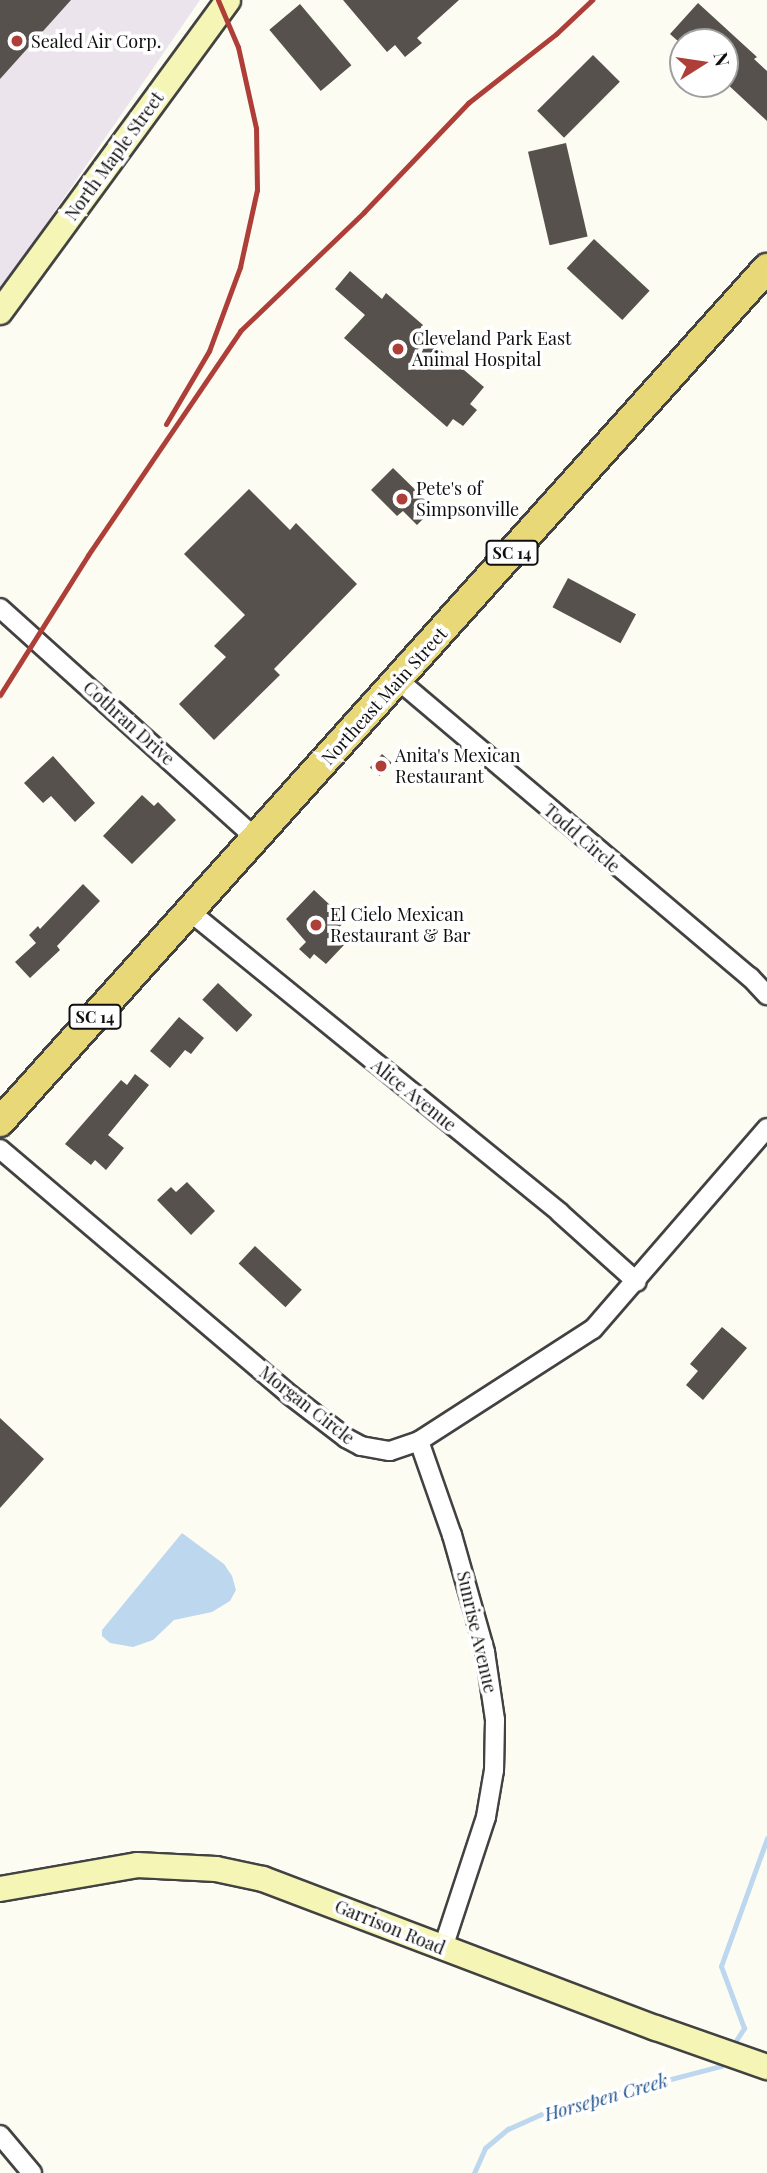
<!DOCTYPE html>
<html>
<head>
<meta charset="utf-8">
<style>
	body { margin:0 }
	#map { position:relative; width:767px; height:2173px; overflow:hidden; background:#fdfcf2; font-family:"Playfair Display",serif }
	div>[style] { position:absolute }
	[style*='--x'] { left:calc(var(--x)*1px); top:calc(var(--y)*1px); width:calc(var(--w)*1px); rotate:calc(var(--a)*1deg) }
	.industrial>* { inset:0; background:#ece4ec }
	.water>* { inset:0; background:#bdd7ef }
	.stream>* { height:5px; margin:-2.5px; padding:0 2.5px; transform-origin:2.5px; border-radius:2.5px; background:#bdd7ef }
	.building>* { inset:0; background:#56514c; transform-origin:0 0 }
	.roads { filter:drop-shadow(2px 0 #424242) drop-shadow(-2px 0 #424242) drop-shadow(0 2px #424242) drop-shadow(0 -2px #424242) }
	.street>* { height:18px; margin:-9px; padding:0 9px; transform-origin:9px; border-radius:9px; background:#fff }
	.secondary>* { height:24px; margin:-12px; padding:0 12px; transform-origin:12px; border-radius:12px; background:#f5f5b5 }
	.primary>* { height:28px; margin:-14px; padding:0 14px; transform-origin:14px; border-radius:14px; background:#e8d878 }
	.rail>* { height:5px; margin:-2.5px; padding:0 2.5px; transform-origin:2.5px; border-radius:2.5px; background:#ae3e38 }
	.dots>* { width:19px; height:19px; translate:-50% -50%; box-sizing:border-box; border:4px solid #fff; border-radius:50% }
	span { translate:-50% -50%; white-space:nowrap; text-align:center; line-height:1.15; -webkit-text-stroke:7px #fff; paint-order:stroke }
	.shield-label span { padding:2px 5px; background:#fff; border:2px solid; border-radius:5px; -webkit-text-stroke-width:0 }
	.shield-label { font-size:16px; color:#0f0f0f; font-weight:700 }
	.poi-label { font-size:18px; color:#0f0f0f }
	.left { translate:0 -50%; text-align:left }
	.street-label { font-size:18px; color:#0f0f0f }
	.water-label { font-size:19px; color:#275891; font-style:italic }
	.north { position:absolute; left:669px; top:28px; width:70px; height:70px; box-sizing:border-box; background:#fff; border:2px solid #9f9f9f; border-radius:50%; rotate:78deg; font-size:19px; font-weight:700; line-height:28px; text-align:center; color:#0f0f0f }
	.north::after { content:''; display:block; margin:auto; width:24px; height:32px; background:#ae3e38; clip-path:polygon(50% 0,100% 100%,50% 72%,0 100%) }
</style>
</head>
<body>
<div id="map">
	<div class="industrial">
		<i style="clip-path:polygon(0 0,200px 0,0 291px)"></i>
	</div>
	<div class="water">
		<i style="clip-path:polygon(182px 1533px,224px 1564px,232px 1576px,236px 1590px,230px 1601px,212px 1612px,174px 1620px,153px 1640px,133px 1647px,110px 1643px,102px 1636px,102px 1630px)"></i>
	</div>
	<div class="stream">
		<i style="--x:735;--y:2042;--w:17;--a:-57"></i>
		<i style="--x:744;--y:2028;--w:66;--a:-110.4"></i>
		<i style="--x:721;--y:1966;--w:136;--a:-70.2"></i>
		<i style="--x:474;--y:2173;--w:27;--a:-66"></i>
		<i style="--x:485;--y:2148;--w:30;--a:-40"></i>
		<i style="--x:508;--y:2129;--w:44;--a:-24.2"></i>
		<i style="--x:548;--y:2111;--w:179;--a:-14.6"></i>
	</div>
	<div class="building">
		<i style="clip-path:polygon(0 0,71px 0,0 79px)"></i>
		<i style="clip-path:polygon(343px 0,459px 0,417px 38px,422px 43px,405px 57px,395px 45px,387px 52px)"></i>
		<i style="clip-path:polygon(698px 3px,757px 57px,754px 59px,767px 71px,767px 121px,725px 82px,725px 42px,679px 42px,670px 34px)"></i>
		<i style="left:300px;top:4px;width:80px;height:40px;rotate:50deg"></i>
		<i style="left:593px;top:55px;width:38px;height:79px;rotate:45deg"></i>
		<i style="left:566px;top:143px;width:96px;height:39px;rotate:77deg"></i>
		<i style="left:594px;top:239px;width:76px;height:40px;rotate:43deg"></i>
		<i style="clip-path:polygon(350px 271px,382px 299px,386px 293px,423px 325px,418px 331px,484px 387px,470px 404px,477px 410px,463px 426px,453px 419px,447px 427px,344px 338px,365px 315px,335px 289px)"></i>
		<i style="clip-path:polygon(393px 468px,434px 508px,417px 525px,403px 511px,397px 516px,371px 490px)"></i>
		<i style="clip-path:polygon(249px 489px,290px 530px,296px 523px,357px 584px,274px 669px,280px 675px,214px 740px,179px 704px,226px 657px,214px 646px,245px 615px,184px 554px)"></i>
		<i style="left:568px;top:578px;width:77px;height:33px;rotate:28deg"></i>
		<i style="left:382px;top:754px;width:13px;height:18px;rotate:42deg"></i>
		<i style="clip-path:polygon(53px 756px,95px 803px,75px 822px,51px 796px,43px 803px,24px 783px)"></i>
		<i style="clip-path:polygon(142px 795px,154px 806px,158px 802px,176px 820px,132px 864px,103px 836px)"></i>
		<i style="clip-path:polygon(83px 884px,100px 901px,57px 946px,60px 950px,30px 978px,15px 962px,36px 943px,29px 935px,38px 926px,40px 929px)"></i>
		<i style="clip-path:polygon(314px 890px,346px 920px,333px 934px,344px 945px,326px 964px,314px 954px,310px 959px,299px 949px,306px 942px,286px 919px)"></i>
		<i style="left:218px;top:983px;width:47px;height:23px;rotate:43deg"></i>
		<i style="clip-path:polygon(179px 1017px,204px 1038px,191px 1054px,185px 1050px,170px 1068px,150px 1051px)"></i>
		<i style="clip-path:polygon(135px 1074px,149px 1085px,108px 1135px,124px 1148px,106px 1170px,95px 1160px,91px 1165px,65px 1144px,121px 1080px,127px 1085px)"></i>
		<i style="clip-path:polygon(187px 1182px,215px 1211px,191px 1235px,157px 1200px,171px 1187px,176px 1192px)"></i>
		<i style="left:255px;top:1246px;width:64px;height:24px;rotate:43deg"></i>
		<i style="clip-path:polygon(722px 1327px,747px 1348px,703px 1400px,686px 1385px,698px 1371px,690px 1364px)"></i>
		<i style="clip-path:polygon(0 1418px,44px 1459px,0 1508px)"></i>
	</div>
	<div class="roads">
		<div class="street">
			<i style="--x:0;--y:608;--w:346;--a:42"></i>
			<i style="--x:398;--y:680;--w:461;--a:40.2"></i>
			<i style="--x:750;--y:977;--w:25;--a:47"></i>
			<i style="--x:189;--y:911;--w:478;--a:39.1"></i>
			<i style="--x:560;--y:1213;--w:103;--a:41.9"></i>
			<i style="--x:0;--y:1149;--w:380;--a:40.3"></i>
			<i style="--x:290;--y:1395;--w:71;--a:37.5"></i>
			<i style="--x:346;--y:1438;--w:17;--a:28"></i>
			<i style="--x:361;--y:1446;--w:29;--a:10"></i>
			<i style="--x:390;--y:1451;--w:31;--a:-19"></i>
			<i style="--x:419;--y:1441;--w:207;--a:-32.8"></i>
			<i style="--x:593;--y:1329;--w:266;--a:-49.1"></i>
			<i style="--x:419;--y:1441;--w:100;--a:70.7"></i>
			<i style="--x:452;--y:1535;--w:122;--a:74.2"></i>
			<i style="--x:485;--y:1652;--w:69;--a:81.6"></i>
			<i style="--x:495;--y:1720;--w:50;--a:91.1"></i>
			<i style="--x:494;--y:1770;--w:48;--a:99.7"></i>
			<i style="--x:486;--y:1817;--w:138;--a:108.2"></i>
			<i style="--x:0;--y:2135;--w:50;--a:49.9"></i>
		</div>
		<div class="secondary">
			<i style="--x:0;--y:312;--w:386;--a:-53.8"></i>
			<i style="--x:0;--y:1889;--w:139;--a:-9.9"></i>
			<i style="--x:137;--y:1865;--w:79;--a:2.9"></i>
			<i style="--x:216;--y:1869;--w:48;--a:12"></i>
			<i style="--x:263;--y:1879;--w:420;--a:20.8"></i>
			<i style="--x:656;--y:2028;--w:118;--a:19.4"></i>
		</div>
		<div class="primary">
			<i style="--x:0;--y:1122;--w:1148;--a:-48.07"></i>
		</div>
	</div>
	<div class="rail">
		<i style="--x:166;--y:424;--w:85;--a:-59.5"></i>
		<i style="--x:209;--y:351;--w:90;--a:-69.7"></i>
		<i style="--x:240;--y:267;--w:79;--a:-77.6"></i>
		<i style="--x:257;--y:190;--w:62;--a:-90.9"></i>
		<i style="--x:256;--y:128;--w:83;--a:-102.5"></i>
		<i style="--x:238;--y:47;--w:51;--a:-113.1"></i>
		<i style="--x:0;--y:695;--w:165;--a:-57.8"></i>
		<i style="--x:88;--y:555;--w:271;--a:-55.8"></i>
		<i style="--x:240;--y:331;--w:172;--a:-43.8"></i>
		<i style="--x:364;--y:212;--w:151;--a:-46.3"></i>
		<i style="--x:468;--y:103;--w:112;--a:-38.1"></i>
		<i style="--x:556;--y:34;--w:50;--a:-43.4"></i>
	</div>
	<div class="dots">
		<i style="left:17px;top:41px;background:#ae3e38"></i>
		<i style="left:398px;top:349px;background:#ae3e38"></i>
		<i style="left:402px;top:499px;background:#ae3e38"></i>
		<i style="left:381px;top:766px;background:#ae3e38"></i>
		<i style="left:316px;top:925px;background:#ae3e38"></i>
	</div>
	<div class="shield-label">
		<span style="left:512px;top:553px">SC 14</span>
		<span style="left:95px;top:1017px">SC 14</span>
	</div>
	<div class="poi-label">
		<span class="left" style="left:31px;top:41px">Sealed Air Corp.</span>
		<span class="left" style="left:412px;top:349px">Cleveland Park East<br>Animal Hospital</span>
		<span class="left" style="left:416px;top:499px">Pete's of<br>Simpsonville</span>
		<span class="left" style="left:395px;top:766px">Anita's Mexican<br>Restaurant</span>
		<span class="left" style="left:330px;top:925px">El Cielo Mexican<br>Restaurant &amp; Bar</span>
	</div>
	<div class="street-label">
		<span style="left:114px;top:156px;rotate:-54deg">North Maple Street</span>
		<span style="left:384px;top:696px;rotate:-48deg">Northeast Main Street</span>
		<span style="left:129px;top:723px;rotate:42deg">Cothran Drive</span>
		<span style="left:582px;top:838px;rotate:41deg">Todd Circle</span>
		<span style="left:414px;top:1095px;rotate:39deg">Alice Avenue</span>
		<span style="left:307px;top:1405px;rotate:38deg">Morgan Circle</span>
		<span style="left:477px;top:1632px;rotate:77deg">Sunrise Avenue</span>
		<span style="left:390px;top:1927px;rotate:22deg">Garrison Road</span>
	</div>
	<div class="water-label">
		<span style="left:606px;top:2097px;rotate:-16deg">Horsepen Creek</span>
	</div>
	<div class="north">N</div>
</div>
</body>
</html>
